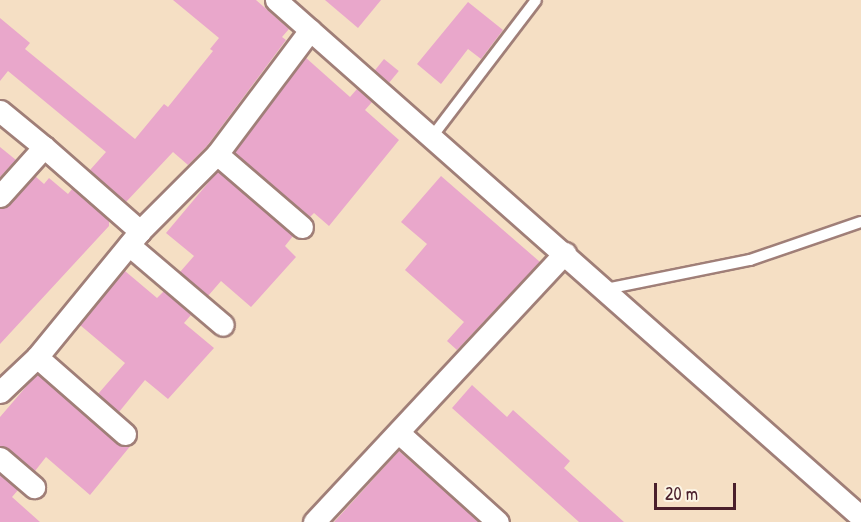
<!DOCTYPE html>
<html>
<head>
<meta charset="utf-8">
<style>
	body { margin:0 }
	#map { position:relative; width:861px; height:522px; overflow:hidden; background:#f5dfc4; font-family:"Patrick Hand",sans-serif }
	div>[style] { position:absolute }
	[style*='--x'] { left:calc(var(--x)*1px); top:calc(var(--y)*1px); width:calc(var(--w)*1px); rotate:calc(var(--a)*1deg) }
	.building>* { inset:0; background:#e9a7cb; transform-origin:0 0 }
	.roads { filter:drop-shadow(2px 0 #a07f78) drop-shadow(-2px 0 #a07f78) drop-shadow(0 2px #a07f78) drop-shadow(0 -2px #a07f78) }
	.lane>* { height:10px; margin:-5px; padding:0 5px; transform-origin:5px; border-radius:5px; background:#fff }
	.street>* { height:21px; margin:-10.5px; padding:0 10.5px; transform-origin:10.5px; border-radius:10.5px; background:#fff }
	span { translate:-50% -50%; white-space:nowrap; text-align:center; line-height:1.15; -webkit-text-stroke:4.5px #fcf5e5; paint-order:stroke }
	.scale { position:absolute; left:654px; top:483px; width:82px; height:27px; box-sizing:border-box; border:3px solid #4a1f2b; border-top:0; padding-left:8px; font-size:18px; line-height:21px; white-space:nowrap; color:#4a1f2b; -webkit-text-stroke:4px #fcf5e5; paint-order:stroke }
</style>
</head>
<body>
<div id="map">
	<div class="building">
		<i style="clip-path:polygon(173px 0,256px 0,289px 29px,282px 37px,286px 40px,207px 146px,188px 165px,173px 152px,126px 202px,90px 170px,106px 152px,8px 71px,0 81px,0 18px,30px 43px,25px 49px,135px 139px,164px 104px,168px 107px,213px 51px,210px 49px,219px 38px)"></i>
		<i style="clip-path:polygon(325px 0,381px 0,358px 28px)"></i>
		<i style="clip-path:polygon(468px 2px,503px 30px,481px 59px,468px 49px,441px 84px,417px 64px)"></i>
		<i style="clip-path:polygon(305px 57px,350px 97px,357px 89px,372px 102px,365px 110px,399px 140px,329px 226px,314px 213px,310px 217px,234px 152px)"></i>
		<i style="left:384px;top:59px;width:19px;height:15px;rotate:39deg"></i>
		<i style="clip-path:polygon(0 147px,16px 160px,0 177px)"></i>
		<i style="clip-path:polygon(218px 171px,293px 236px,285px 246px,296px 257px,251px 307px,221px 281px,208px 296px,180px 272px,194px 256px,166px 233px)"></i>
		<i style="clip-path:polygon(35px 176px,44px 184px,49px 178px,68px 194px,72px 189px,109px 221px,109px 226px,0 344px,0 208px,9px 205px)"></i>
		<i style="clip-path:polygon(441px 176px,540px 262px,457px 350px,447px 341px,464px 322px,405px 270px,427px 244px,401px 222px)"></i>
		<i style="clip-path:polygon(125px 271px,157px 298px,164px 291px,191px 315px,184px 323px,214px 348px,168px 399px,145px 380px,119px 412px,98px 394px,125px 363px,80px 325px)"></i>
		<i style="clip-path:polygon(37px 374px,117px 444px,132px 444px,90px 495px,46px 457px,35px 471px,0 446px,0 417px)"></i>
		<i style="clip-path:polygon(472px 385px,507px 417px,513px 410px,570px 461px,564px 468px,624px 522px,579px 522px,452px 408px)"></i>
		<i style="clip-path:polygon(399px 451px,479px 522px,334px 522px)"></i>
		<i style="clip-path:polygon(0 475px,18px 490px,12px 497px,40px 522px,0 522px)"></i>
	</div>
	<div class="roads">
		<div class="lane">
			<i style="--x:431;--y:138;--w:173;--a:-52.7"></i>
			<i style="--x:606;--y:289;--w:147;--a:-11.4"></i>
			<i style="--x:750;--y:260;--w:117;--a:-18.9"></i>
		</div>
		<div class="street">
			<i style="--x:276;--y:0;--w:781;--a:41.47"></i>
			<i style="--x:0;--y:111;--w:57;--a:39.3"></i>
			<i style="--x:217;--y:154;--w:112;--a:40.7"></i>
			<i style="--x:0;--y:196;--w:66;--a:-48.1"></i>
			<i style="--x:44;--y:147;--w:128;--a:41.2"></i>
			<i style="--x:140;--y:231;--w:109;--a:-45"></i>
			<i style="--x:217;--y:154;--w:155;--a:-53.1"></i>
			<i style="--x:129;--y:245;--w:123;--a:40.4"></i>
			<i style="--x:37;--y:357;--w:117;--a:41.2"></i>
			<i style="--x:0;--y:392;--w:51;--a:-43.4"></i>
			<i style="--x:37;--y:357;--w:163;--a:-50.7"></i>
			<i style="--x:399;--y:433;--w:133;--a:42"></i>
			<i style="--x:0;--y:458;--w:45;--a:40.5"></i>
			<i style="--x:314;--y:522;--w:368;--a:-47"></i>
		</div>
	</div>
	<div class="scale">20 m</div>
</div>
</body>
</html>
